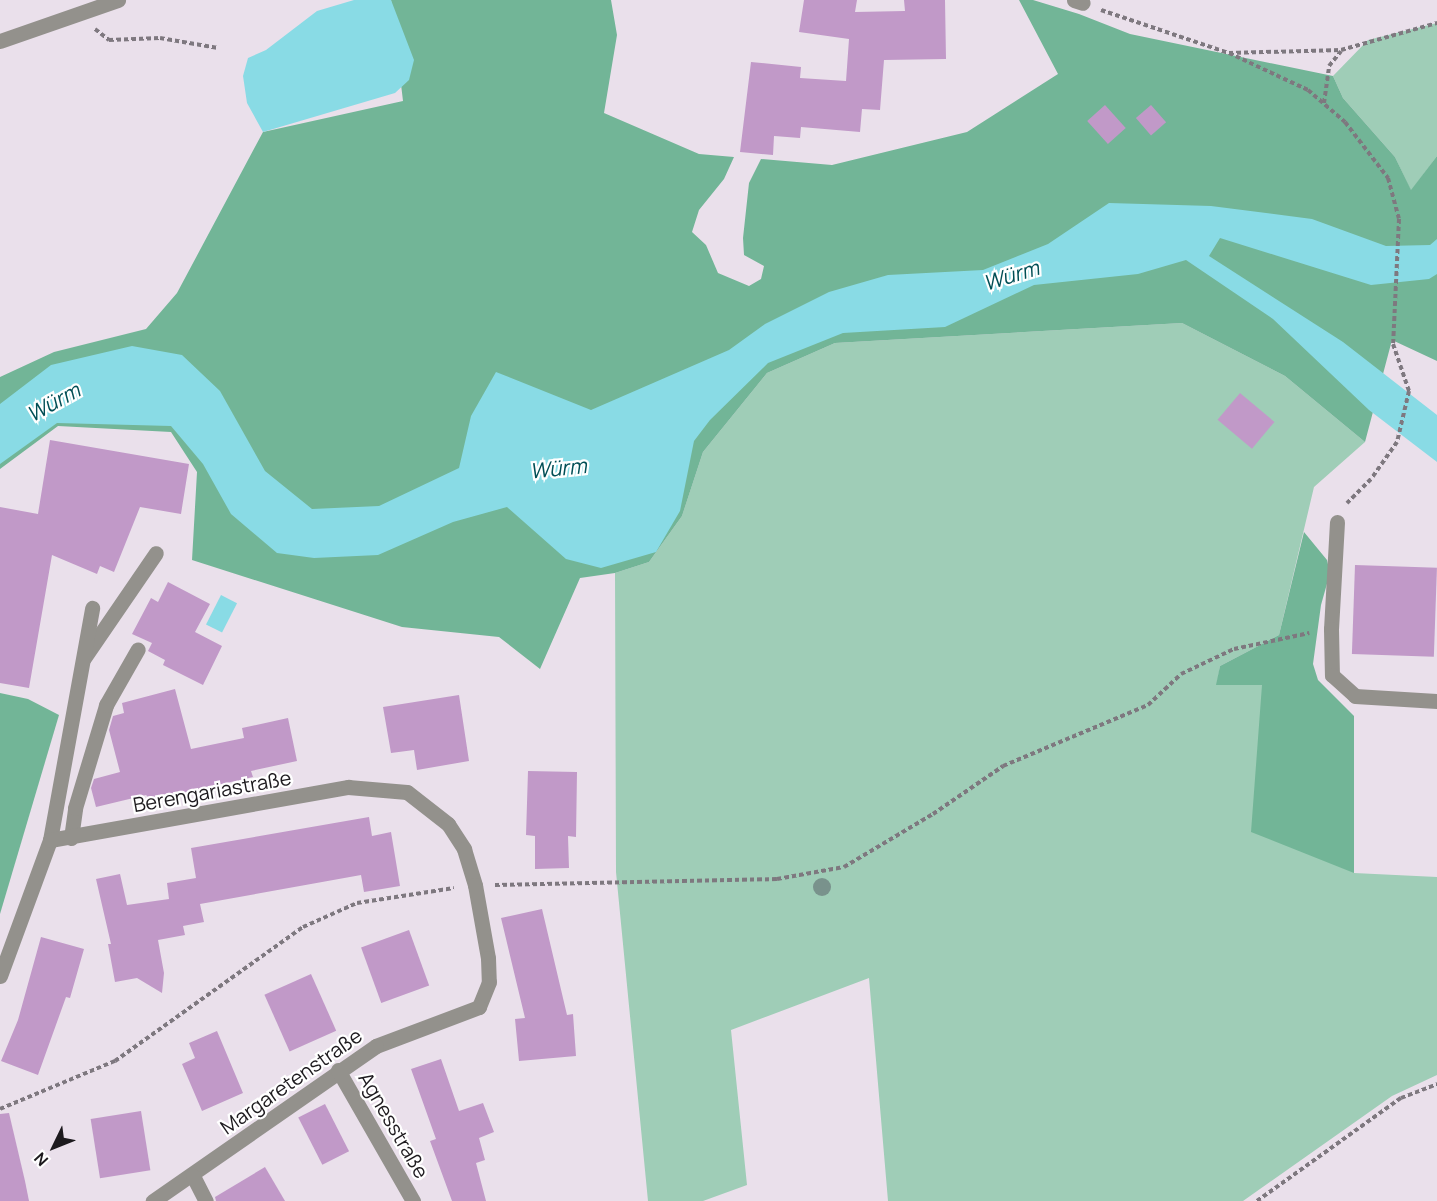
<!DOCTYPE html>
<html>
<head>
<meta charset="utf-8">
<style>
	body { margin:0 }
	#map { position:relative; width:1437px; height:1201px; overflow:hidden; background:#eae0eb; font-family:Manrope,sans-serif }
	div>[style] { position:absolute }
	[style*='--x'] { left:calc(var(--x)*1px); top:calc(var(--y)*1px); width:calc(var(--w)*1px); rotate:calc(var(--a)*1deg) }
	.green>* { inset:0; background:#9fcdb7 }
	.forest>* { inset:0; background:#72b597 }
	.water>* { inset:0; background:#89dbe5; transform-origin:0 0 }
	.building>* { inset:0; background:#c199c8; transform-origin:0 0 }
	.path>* { height:4px; margin-top:-2px; transform-origin:0; background:repeating-linear-gradient(90deg,#7e787f 0 4.5px,transparent 0 7.5px) }
	.minor>* { height:15px; margin:-7.5px; padding:0 7.5px; transform-origin:7.5px; border-radius:7.5px; background:#93918c }
	.trees>* { width:18px; height:18px; margin:-9px; border-radius:50%; background:#79928c }
	span { translate:-50% -50%; white-space:nowrap; text-align:center; line-height:1.15; -webkit-text-stroke:4.5px #fff; paint-order:stroke }
	.street-label { font-size:20px; color:#1d1a1e }
	.water-label { font-size:21px; color:#004e55; font-style:italic }
	.north { position:absolute; left:24px; top:1117px; width:60px; height:60px; -webkit-text-stroke:4px #fff; paint-order:stroke; rotate:227deg; font-size:16px; font-weight:700; line-height:24px; text-align:center; color:#1d1a1e }
	.north::after { content:''; display:block; margin:auto; width:21px; height:27px; background:#1d1a1e; clip-path:polygon(50% 0,100% 100%,50% 72%,0 100%) }
</style>
</head>
<body>
<div id="map">
	<div class="green">
		<i style="clip-path:polygon(1437px 23px,1437px 156px,1411px 191px,1395px 157px,1343px 98px,1333px 76px,1368px 40px)"></i>
		<i style="clip-path:polygon(1182px 323px,1285px 376px,1365px 442px,1314px 487px,1279px 635px,1220px 666px,1217px 684px,1262px 685px,1354px 873px,1437px 877px,1437px 1075px,1392px 1096px,1243px 1201px,888px 1201px,869px 978px,731px 1030px,747px 1185px,703px 1201px,648px 1201px,616px 872px,615px 573px,649px 562px,682px 516px,703px 452px,767px 373px,835px 343px)"></i>
	</div>
	<div class="forest">
		<i style="clip-path:polygon(391px 0,611px 0,617px 35px,604px 113px,699px 154px,734px 157px,724px 179px,699px 210px,692px 232px,706px 245px,718px 273px,749px 286px,761px 279px,764px 266px,744px 255px,743px 238px,749px 183px,761px 159px,832px 165px,967px 132px,1058px 74px,1019px 0,1033px 0,1079px 14px,1130px 34px,1333px 76px,1343px 98px,1395px 157px,1411px 190px,1437px 156px,1437px 361px,1392px 340px,1365px 442px,1285px 376px,1182px 323px,835px 343px,767px 373px,703px 452px,682px 516px,649px 562px,615px 573px,580px 578px,540px 669px,499px 637px,402px 627px,192px 560px,197px 472px,171px 432px,58px 426px,0 469px,0 377px,54px 352px,146px 329px,177px 293px,263px 132px,403px 101px)"></i>
		<i style="clip-path:polygon(1304px 532px,1327px 560px,1330px 573px,1321px 605px,1313px 664px,1318px 680px,1354px 716px,1354px 873px,1251px 832px,1262px 685px,1216px 685px,1220px 666px,1279px 635px)"></i>
		<i style="clip-path:polygon(0 693px,28px 699px,59px 715px,0 914px)"></i>
	</div>
	<div class="water">
		<i style="clip-path:polygon(354px 0,391px 0,414px 60px,409px 80px,395px 93px,263px 132px,247px 103px,243px 76px,248px 58px,266px 50px,317px 11px)"></i>
		<i style="clip-path:polygon(1109px 203px,1211px 206px,1312px 219px,1386px 246px,1430px 245px,1437px 239px,1437px 274px,1429px 279px,1371px 285px,1220px 238px,1209px 256px,1343px 342px,1437px 415px,1437px 462px,1369px 410px,1273px 319px,1186px 260px,1138px 274px,1034px 285px,945px 327px,843px 333px,768px 363px,710px 420px,694px 441px,680px 511px,656px 552px,601px 568px,566px 559px,507px 507px,453px 522px,378px 555px,314px 558px,277px 553px,231px 514px,203px 464px,171px 426px,57px 423px,0 464px,0 404px,51px 365px,132px 346px,182px 355px,220px 391px,265px 471px,312px 509px,379px 506px,459px 468px,471px 416px,496px 372px,591px 410px,729px 350px,765px 324px,829px 292px,888px 275px,983px 270px,1048px 244px)"></i>
		<i style="left:221px;top:595px;width:18px;height:33px;rotate:27deg"></i>
	</div>
	<div class="building">
		<i style="clip-path:polygon(804px 0,857px 0,855px 12px,905px 11px,904px 0,945px 0,946px 59px,884px 60px,880px 110px,862px 109px,860px 132px,801px 127px,800px 138px,774px 136px,773px 155px,740px 152px,751px 62px,801px 67px,800px 78px,846px 81px,849px 39px,799px 32px)"></i>
		<i style="left:1105px;top:105px;width:31px;height:24px;rotate:48deg"></i>
		<i style="left:1151px;top:105px;width:23px;height:20px;rotate:49deg"></i>
		<i style="left:1240px;top:393px;width:45px;height:35px;rotate:40deg"></i>
		<i style="clip-path:polygon(50px 440px,189px 464px,181px 514px,140px 507px,114px 572px,100px 566px,97px 574px,52px 555px,29px 688px,0 683px,0 507px,38px 514px)"></i>
		<i style="left:1355px;top:565px;width:82px;height:89px;rotate:2deg"></i>
		<i style="clip-path:polygon(168px 582px,210px 604px,195px 632px,222px 646px,203px 685px,163px 665px,165px 660px,148px 651px,152px 643px,132px 634px,151px 598px,158px 602px)"></i>
		<i style="clip-path:polygon(175px 689px,191px 749px,244px 738px,242px 728px,288px 718px,297px 761px,251px 771px,253px 777px,151px 800px,146px 795px,96px 807px,91px 788px,94px 779px,120px 772px,109px 730px,113px 716px,124px 713px,122px 703px)"></i>
		<i style="clip-path:polygon(459px 695px,469px 761px,417px 770px,414px 750px,391px 753px,383px 707px)"></i>
		<i style="clip-path:polygon(528px 771px,577px 772px,576px 837px,568px 836px,569px 868px,535px 869px,535px 836px,526px 835px)"></i>
		<i style="clip-path:polygon(369px 817px,372px 836px,391px 832px,400px 886px,364px 892px,361px 875px,200px 904px,204px 922px,183px 926px,185px 935px,158px 940px,164px 973px,162px 993px,137px 978px,115px 982px,108px 944px,111px 944px,96px 879px,120px 874px,127px 905px,169px 899px,167px 883px,196px 878px,191px 848px)"></i>
		<i style="clip-path:polygon(542px 909px,567px 1015px,573px 1014px,576px 1056px,519px 1061px,515px 1019px,525px 1018px,501px 918px)"></i>
		<i style="left:409px;top:930px;width:59px;height:51px;rotate:70deg"></i>
		<i style="clip-path:polygon(41px 937px,84px 949px,70px 998px,66px 997px,38px 1075px,1px 1061px,18px 1020px)"></i>
		<i style="left:311px;top:974px;width:62px;height:51px;rotate:66deg"></i>
		<i style="clip-path:polygon(217px 1031px,243px 1093px,202px 1111px,182px 1064px,195px 1058px,189px 1043px)"></i>
		<i style="clip-path:polygon(441px 1059px,459px 1111px,483px 1103px,494px 1132px,479px 1138px,485px 1160px,476px 1163px,486px 1201px,452px 1201px,430px 1141px,436px 1139px,411px 1069px)"></i>
		<i style="left:325px;top:1104px;width:53px;height:30px;rotate:63deg"></i>
		<i style="left:141px;top:1111px;width:60px;height:51px;rotate:81deg"></i>
		<i style="clip-path:polygon(9px 1113px,25px 1181px,29px 1201px,0 1201px,0 1114px)"></i>
		<i style="clip-path:polygon(265px 1167px,285px 1201px,216px 1201px,215px 1197px)"></i>
	</div>
	<div class="path">
		<i style="--x:1101;--y:10;--w:135;--a:18.6"></i>
		<i style="--x:1229;--y:53;--w:112;--a:-1.5"></i>
		<i style="--x:1341;--y:50;--w:100;--a:-15.7"></i>
		<i style="--x:95;--y:29;--w:18;--a:38"></i>
		<i style="--x:109;--y:40;--w:51;--a:-2.2"></i>
		<i style="--x:160;--y:38;--w:59;--a:9.8"></i>
		<i style="--x:1229;--y:53;--w:87;--a:25.1"></i>
		<i style="--x:1308;--y:90;--w:49;--a:40.9"></i>
		<i style="--x:1345;--y:122;--w:71;--a:52.5"></i>
		<i style="--x:1388;--y:178;--w:42;--a:75"></i>
		<i style="--x:1399;--y:219;--w:125;--a:92.7"></i>
		<i style="--x:1393;--y:344;--w:50;--a:71.2"></i>
		<i style="--x:1409;--y:391;--w:52;--a:103.2"></i>
		<i style="--x:1397;--y:442;--w:45;--a:125.1"></i>
		<i style="--x:1371;--y:479;--w:34;--a:135"></i>
		<i style="--x:1324;--y:103;--w:37;--a:-82"></i>
		<i style="--x:1329;--y:66;--w:19;--a:-51"></i>
		<i style="--x:495;--y:885;--w:282;--a:-1.2"></i>
		<i style="--x:777;--y:879;--w:68;--a:-10.2"></i>
		<i style="--x:844;--y:867;--w:104;--a:-30.8"></i>
		<i style="--x:933;--y:814;--w:85;--a:-34.4"></i>
		<i style="--x:1003;--y:766;--w:157;--a:-22.8"></i>
		<i style="--x:1148;--y:705;--w:45;--a:-43.2"></i>
		<i style="--x:1181;--y:674;--w:59;--a:-25.3"></i>
		<i style="--x:1234;--y:649;--w:77;--a:-12"></i>
		<i style="--x:0;--y:1109;--w:125;--a:-22.7"></i>
		<i style="--x:115;--y:1061;--w:231;--a:-35.5"></i>
		<i style="--x:303;--y:927;--w:59;--a:-24"></i>
		<i style="--x:357;--y:903;--w:98;--a:-8.8"></i>
		<i style="--x:1257;--y:1201;--w:177;--a:-35.6"></i>
		<i style="--x:1401;--y:1098;--w:39;--a:-21"></i>
	</div>
	<div class="minor">
		<i style="--x:1074;--y:0;--w:9;--a:18"></i>
		<i style="--x:0;--y:41;--w:125;--a:-19.2"></i>
		<i style="--x:1337;--y:522;--w:107;--a:93.2"></i>
		<i style="--x:1331;--y:629;--w:46;--a:88.8"></i>
		<i style="--x:1332;--y:675;--w:31;--a:42"></i>
		<i style="--x:1355;--y:696;--w:82;--a:3.5"></i>
		<i style="--x:84;--y:658;--w:127;--a:-55.6"></i>
		<i style="--x:71;--y:838;--w:30;--a:-82"></i>
		<i style="--x:75;--y:808;--w:108;--a:-73.2"></i>
		<i style="--x:106;--y:705;--w:64;--a:-60.3"></i>
		<i style="--x:50;--y:840;--w:236;--a:-79.7"></i>
		<i style="--x:0;--y:976;--w:145;--a:-69.8"></i>
		<i style="--x:50;--y:840;--w:303;--a:-10.1"></i>
		<i style="--x:348;--y:787;--w:59;--a:4.8"></i>
		<i style="--x:407;--y:792;--w:52;--a:38"></i>
		<i style="--x:448;--y:824;--w:30;--a:57"></i>
		<i style="--x:464;--y:849;--w:38;--a:73"></i>
		<i style="--x:475;--y:885;--w:74;--a:79.9"></i>
		<i style="--x:488;--y:958;--w:24;--a:88"></i>
		<i style="--x:489;--y:982;--w:27;--a:112"></i>
		<i style="--x:479;--y:1007;--w:110;--a:159.3"></i>
		<i style="--x:376;--y:1046;--w:272;--a:145.2"></i>
		<i style="--x:338;--y:1070;--w:151;--a:60.2"></i>
		<i style="--x:193;--y:1176;--w:28;--a:63"></i>
	</div>
	<div class="trees">
		<i style="left:822px;top:887px"></i>
	</div>
	<div class="street-label">
		<span style="left:212px;top:791px;rotate:-10deg">Berengariastraße</span>
		<span style="left:291px;top:1081px;rotate:-35deg">Margaretenstraße</span>
		<span style="left:394px;top:1125px;rotate:60deg">Agnesstraße</span>
	</div>
	<div class="water-label">
		<span style="left:1011px;top:275px;rotate:-17deg">Würm</span>
		<span style="left:53px;top:402px;rotate:-29deg">Würm</span>
		<span style="left:558px;top:468px;rotate:-6deg">Würm</span>
	</div>
	<div class="north">N</div>
</div>
</body>
</html>
